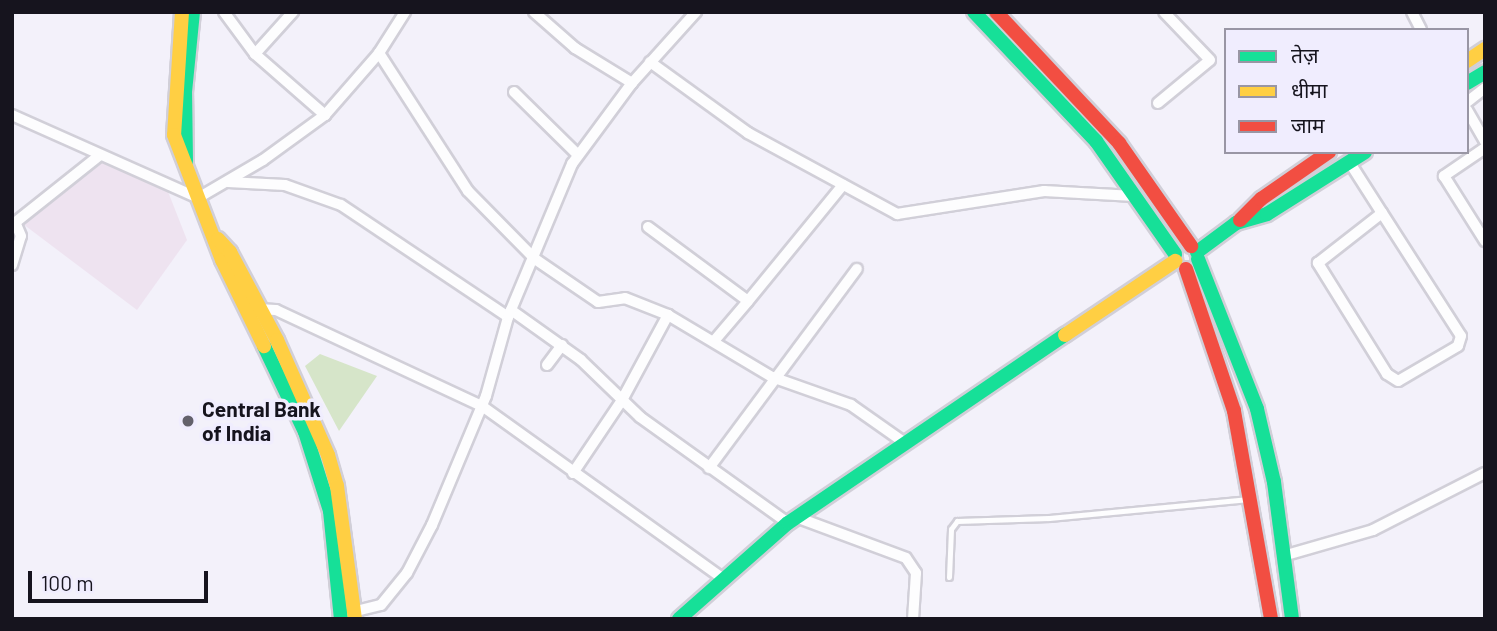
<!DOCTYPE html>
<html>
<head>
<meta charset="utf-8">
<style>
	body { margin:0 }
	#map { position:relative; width:1497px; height:631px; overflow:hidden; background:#f3f1fa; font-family:Barlow,"Noto Sans Devanagari",sans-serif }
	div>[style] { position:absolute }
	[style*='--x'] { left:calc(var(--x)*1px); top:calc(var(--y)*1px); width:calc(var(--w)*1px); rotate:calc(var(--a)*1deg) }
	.education>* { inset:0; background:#eee3f0 }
	.green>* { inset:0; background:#d6e5c9 }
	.roads { filter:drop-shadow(2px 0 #d1cfd8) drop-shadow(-2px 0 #d1cfd8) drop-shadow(0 2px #d1cfd8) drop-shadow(0 -2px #d1cfd8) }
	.lane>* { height:5px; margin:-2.5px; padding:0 2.5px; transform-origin:2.5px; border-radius:2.5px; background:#fdfdfe }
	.street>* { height:10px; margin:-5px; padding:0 5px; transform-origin:5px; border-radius:5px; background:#fdfdfe }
	.fast>* { height:14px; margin:-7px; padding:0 7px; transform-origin:7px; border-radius:7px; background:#16e098 }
	.slow>* { height:14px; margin:-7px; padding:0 7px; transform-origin:7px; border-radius:7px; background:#ffcf43 }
	.jam>* { height:14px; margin:-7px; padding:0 7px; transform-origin:7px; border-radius:7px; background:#f24e42 }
	.dots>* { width:19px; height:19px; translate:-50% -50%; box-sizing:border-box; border:4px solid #f0edfe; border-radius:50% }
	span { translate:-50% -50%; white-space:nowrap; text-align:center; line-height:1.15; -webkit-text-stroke:7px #f0edfe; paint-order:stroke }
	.poi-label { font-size:21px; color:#16141e; font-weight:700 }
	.left { translate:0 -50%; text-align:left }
	.frame { position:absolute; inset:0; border:14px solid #16141e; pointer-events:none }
	.legend { position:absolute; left:1224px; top:28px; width:245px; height:126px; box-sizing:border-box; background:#f0edfe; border:2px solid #9996a4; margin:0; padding:9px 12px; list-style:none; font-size:21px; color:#16141e }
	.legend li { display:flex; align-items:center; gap:14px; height:35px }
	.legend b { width:35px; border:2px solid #9996a4 }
	.scale { position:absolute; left:28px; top:571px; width:180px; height:32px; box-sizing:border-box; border:4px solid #16141e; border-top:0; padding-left:9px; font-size:21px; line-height:24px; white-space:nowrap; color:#16141e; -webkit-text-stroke:5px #f0edfe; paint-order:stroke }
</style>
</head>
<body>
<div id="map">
	<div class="education">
		<i style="clip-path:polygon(100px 155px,165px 184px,187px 240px,137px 310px,19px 221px)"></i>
	</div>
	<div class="green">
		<i style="clip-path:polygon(320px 354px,377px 376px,339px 431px,305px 366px)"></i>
	</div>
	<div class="roads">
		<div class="lane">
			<i style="--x:949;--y:577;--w:48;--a:-87.6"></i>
			<i style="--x:951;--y:529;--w:10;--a:-53"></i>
			<i style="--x:957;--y:521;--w:92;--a:-1.9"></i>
			<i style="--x:1049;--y:518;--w:201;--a:-5.4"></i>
		</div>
		<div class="street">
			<i style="--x:224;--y:12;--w:52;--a:53.6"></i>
			<i style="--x:255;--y:54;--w:93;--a:41.1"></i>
			<i style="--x:534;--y:12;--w:55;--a:41.3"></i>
			<i style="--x:575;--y:48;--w:67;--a:31.6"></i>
			<i style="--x:1412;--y:12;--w:20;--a:63"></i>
			<i style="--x:379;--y:53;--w:164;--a:57.2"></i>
			<i style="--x:468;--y:191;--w:95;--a:45.4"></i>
			<i style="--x:535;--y:259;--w:76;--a:34.3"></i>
			<i style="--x:598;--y:302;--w:27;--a:-8"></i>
			<i style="--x:625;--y:298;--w:46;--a:21.6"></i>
			<i style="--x:668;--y:315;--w:121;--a:30.8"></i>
			<i style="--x:772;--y:377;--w:84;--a:19.5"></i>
			<i style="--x:851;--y:405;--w:66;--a:35.1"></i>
			<i style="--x:255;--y:54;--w:57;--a:-47.9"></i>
			<i style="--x:650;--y:62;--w:121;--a:35.9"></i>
			<i style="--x:748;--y:133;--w:170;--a:28.5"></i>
			<i style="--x:897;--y:214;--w:149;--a:-8.9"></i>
			<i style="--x:1044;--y:191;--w:90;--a:3.2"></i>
			<i style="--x:514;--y:92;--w:90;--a:44.5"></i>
			<i style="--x:1467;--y:102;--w:23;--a:-38"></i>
			<i style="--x:1158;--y:103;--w:67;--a:-39.6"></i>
			<i style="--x:1210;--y:60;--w:66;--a:-133.8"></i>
			<i style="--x:1467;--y:110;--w:36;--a:60"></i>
			<i style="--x:12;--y:115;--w:204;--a:24"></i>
			<i style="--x:198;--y:198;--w:75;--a:-30.3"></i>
			<i style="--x:263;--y:160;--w:77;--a:-36"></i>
			<i style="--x:325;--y:115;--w:82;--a:-48.9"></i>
			<i style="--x:379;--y:53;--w:49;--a:-57.6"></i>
			<i style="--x:1485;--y:148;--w:50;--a:145.7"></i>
			<i style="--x:1444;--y:176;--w:77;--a:57.8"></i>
			<i style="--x:1350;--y:163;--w:59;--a:57.4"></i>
			<i style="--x:1382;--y:213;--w:146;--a:57.3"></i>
			<i style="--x:1461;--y:336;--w:10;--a:107"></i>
			<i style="--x:1458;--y:346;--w:69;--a:149.7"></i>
			<i style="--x:1398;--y:381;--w:13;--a:-148"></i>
			<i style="--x:1387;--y:374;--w:131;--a:-121.9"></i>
			<i style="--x:1318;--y:263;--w:81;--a:-38"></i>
			<i style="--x:228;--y:182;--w:57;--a:3"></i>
			<i style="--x:285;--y:185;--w:59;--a:19.7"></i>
			<i style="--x:341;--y:205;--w:201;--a:33.8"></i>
			<i style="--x:12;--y:225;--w:112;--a:-38.5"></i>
			<i style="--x:648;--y:227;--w:124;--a:36.5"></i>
			<i style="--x:748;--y:301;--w:150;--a:-50.7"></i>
			<i style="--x:12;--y:265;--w:30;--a:-73"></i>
			<i style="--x:21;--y:236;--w:15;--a:-113"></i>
			<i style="--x:257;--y:309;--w:19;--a:3"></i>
			<i style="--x:276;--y:310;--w:227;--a:25"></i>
			<i style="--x:482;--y:406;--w:295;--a:35.6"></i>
			<i style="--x:511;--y:310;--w:86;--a:35.5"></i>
			<i style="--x:581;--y:360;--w:82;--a:44"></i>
			<i style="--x:640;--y:417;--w:182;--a:35.6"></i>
			<i style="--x:714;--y:341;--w:52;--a:-49.6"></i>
			<i style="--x:547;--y:365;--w:25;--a:-53"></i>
			<i style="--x:709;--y:468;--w:248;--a:-53.4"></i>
			<i style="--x:573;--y:473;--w:88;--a:-56.1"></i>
			<i style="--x:622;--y:400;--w:97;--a:-61.6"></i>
			<i style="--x:796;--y:517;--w:117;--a:20.4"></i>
			<i style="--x:906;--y:558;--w:18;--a:56"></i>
			<i style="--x:916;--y:573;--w:46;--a:93.7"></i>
			<i style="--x:1283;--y:556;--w:94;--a:-16.1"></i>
			<i style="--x:1373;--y:530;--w:126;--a:-27"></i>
			<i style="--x:348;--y:613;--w:34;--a:-14"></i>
			<i style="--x:381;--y:605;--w:41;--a:-50.9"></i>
			<i style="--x:407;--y:573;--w:54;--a:-62.5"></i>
			<i style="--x:432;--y:525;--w:140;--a:-67.3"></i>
			<i style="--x:486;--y:396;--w:82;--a:-74.4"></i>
			<i style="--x:508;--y:317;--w:166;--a:-67.3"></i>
			<i style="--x:572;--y:164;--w:101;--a:-53.5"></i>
			<i style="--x:632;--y:83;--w:96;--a:-48"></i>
		</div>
		<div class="fast">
			<i style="--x:974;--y:12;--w:178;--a:46.6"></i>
			<i style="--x:1096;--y:141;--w:138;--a:55"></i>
			<i style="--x:1467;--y:83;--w:21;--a:-31"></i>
			<i style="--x:186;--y:161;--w:69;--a:-90.8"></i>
			<i style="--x:185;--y:92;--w:80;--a:-84.3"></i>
			<i style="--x:1197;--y:252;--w:49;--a:-36.6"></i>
			<i style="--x:1236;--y:223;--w:32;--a:-16"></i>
			<i style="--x:1267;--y:214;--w:116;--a:-32.3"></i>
			<i style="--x:1198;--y:259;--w:161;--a:68.5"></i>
			<i style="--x:1257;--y:409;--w:75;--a:76.9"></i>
			<i style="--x:1274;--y:482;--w:138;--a:82.5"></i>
			<i style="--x:264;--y:346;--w:95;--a:64.5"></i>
			<i style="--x:305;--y:432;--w:83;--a:72.4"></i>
			<i style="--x:330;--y:511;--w:109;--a:84.2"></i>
			<i style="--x:679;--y:619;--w:145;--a:-41.4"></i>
			<i style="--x:788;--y:523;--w:335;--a:-34.2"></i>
		</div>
		<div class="slow">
			<i style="--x:182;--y:12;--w:123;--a:93.7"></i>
			<i style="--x:174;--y:135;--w:134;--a:69"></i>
			<i style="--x:222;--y:260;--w:96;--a:64"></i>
			<i style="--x:1467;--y:61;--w:22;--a:-34"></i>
			<i style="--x:218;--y:239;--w:18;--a:47"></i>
			<i style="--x:230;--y:252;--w:100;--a:61.9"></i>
			<i style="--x:277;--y:340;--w:126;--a:66.1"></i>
			<i style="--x:328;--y:455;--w:32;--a:74"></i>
			<i style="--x:337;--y:486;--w:134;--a:82.3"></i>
			<i style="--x:1065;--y:335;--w:133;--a:-33.9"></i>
		</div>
		<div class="jam">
			<i style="--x:996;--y:12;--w:180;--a:46.8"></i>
			<i style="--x:1119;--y:143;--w:126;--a:55"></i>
			<i style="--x:1240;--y:220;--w:30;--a:-45"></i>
			<i style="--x:1261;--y:199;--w:83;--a:-34.7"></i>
			<i style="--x:1186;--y:269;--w:150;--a:71.3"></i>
			<i style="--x:1234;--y:411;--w:211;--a:79.9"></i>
		</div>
	</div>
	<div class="dots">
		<i style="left:188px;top:421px;background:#63616b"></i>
	</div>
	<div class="poi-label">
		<span class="left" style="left:202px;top:421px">Central Bank<br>of India</span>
	</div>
	<div class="frame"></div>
	<ul class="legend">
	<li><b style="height:9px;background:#16e098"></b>तेज़</li>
	<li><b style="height:9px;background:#ffcf43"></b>धीमा</li>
	<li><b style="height:9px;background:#f24e42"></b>जाम</li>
	</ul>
	<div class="scale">100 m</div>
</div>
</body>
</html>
